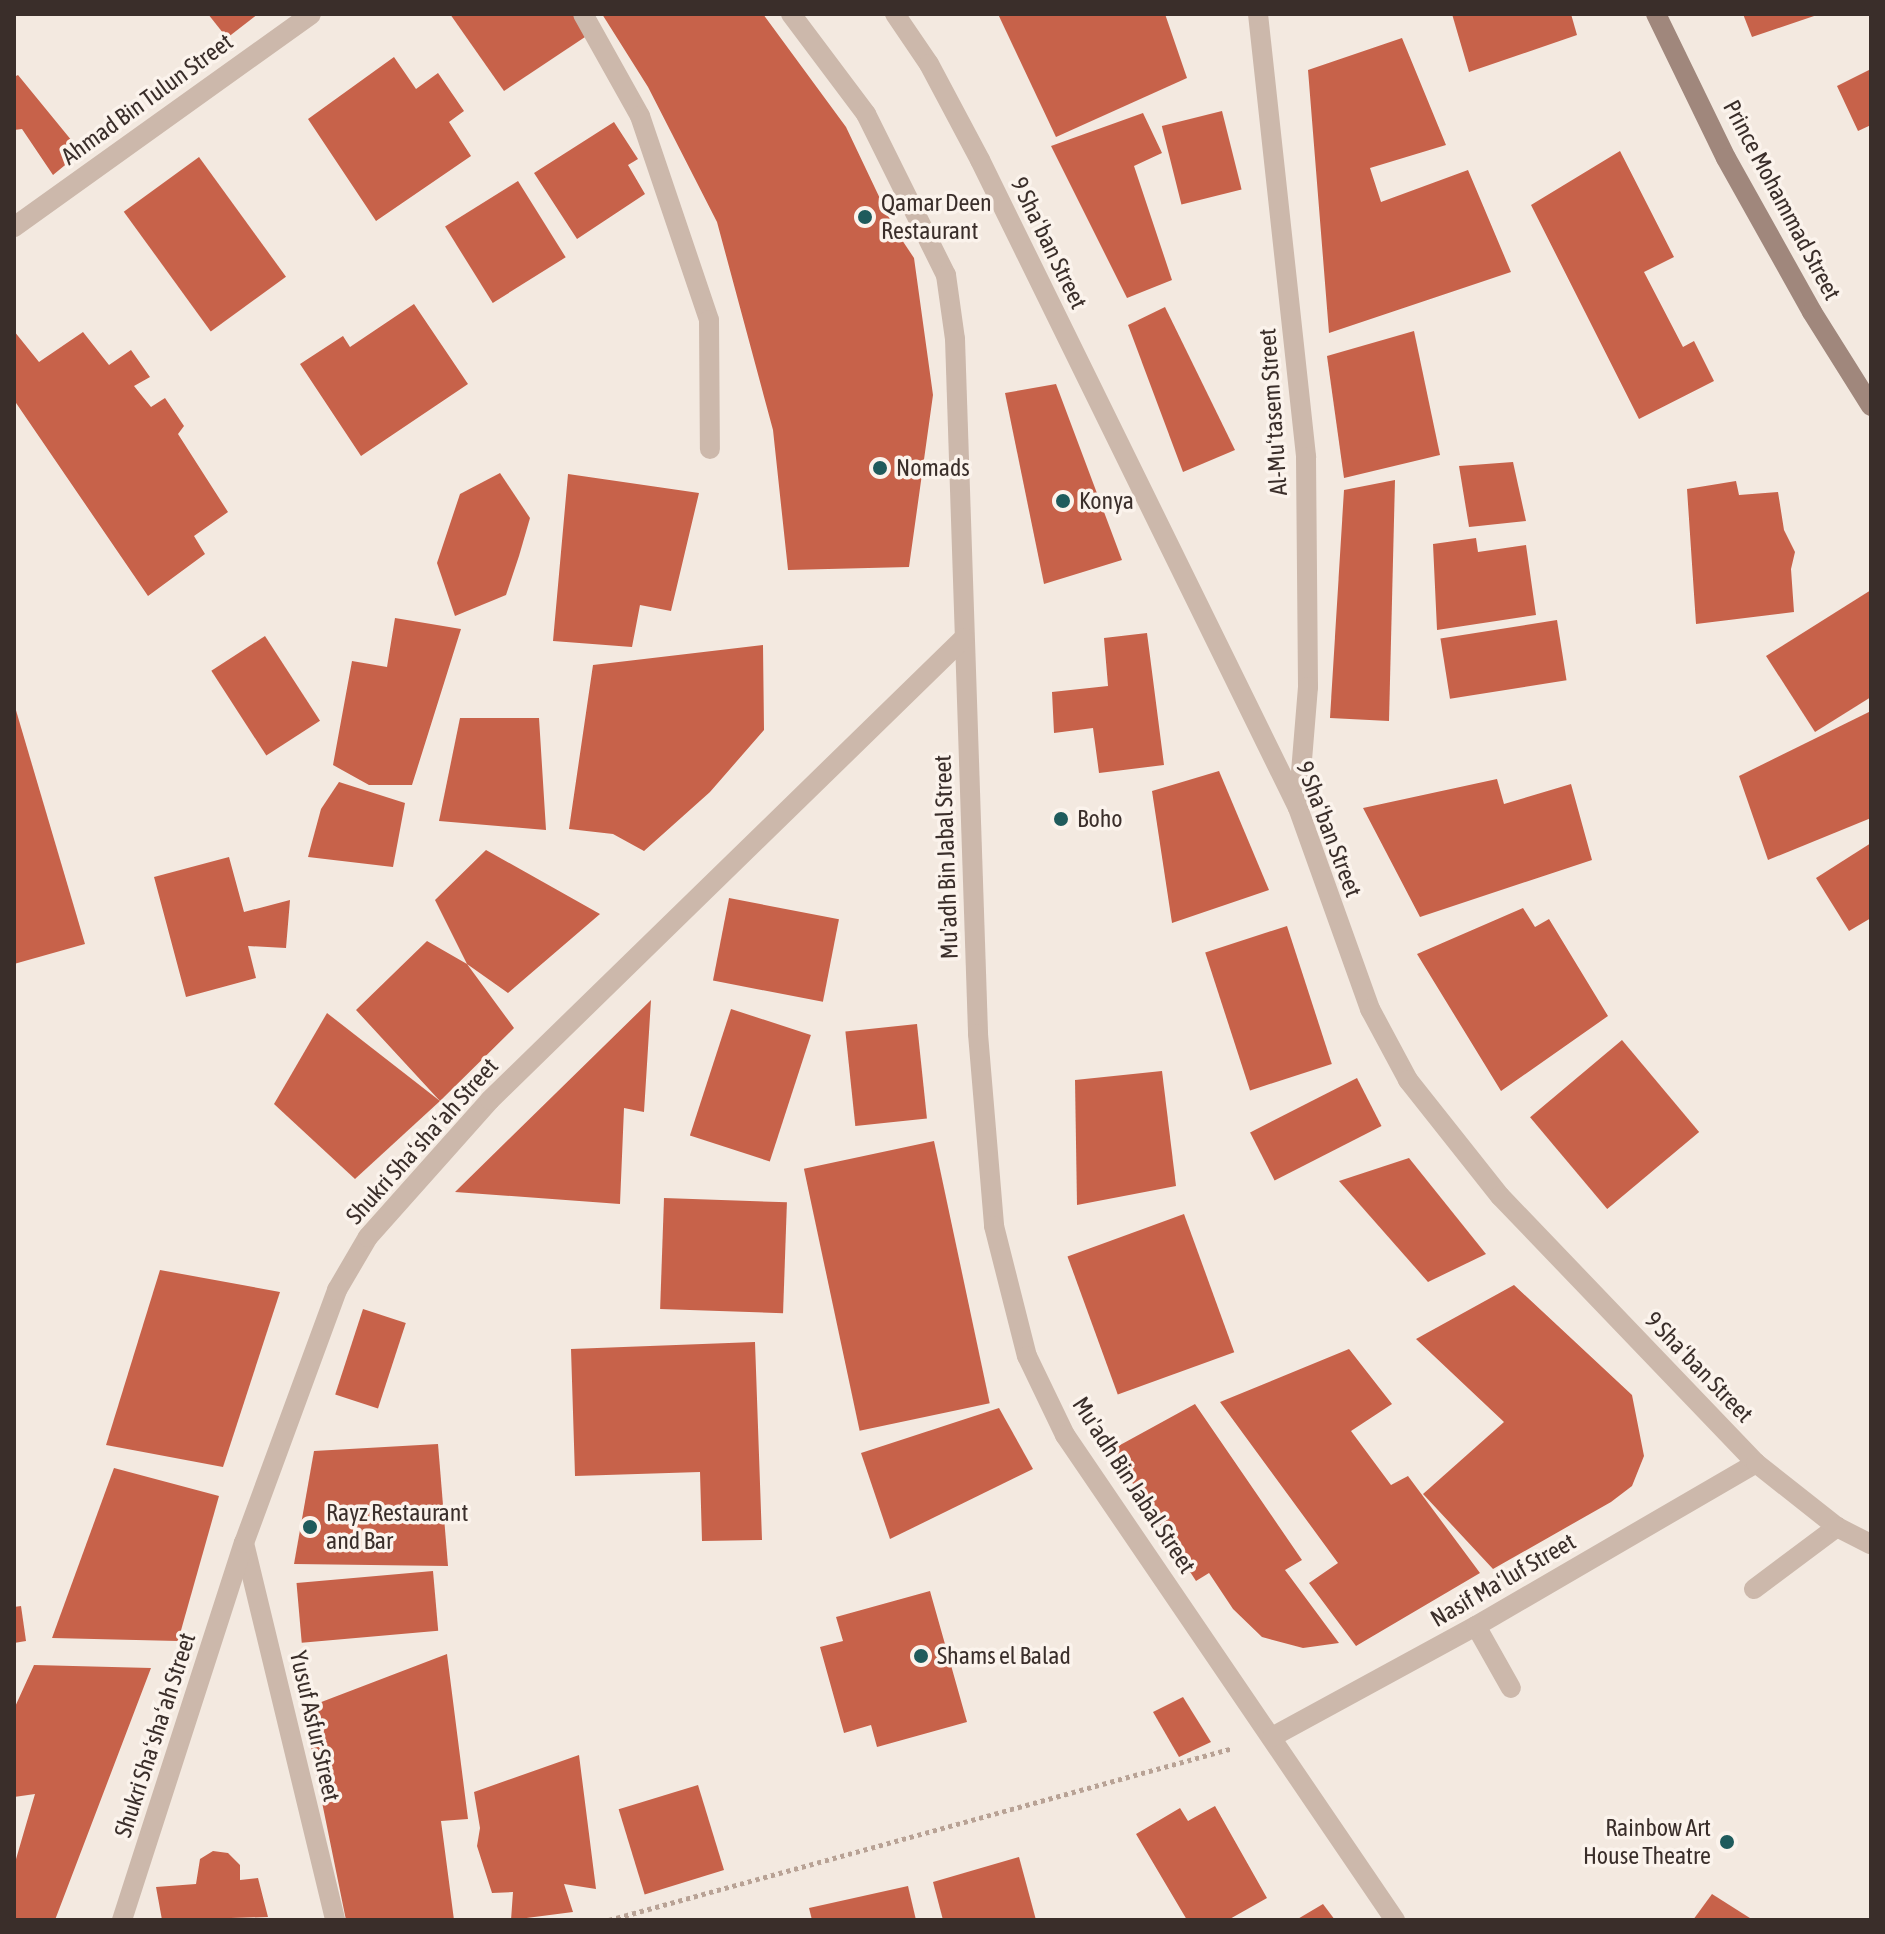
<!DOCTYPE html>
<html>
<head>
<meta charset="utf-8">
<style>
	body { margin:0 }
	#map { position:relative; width:1885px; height:1934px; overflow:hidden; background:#f3e9e0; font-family:"Asap Condensed",sans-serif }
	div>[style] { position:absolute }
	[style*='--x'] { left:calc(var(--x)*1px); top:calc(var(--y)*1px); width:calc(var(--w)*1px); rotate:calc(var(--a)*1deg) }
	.building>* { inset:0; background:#c7624a; transform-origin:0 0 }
	.path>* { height:5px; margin-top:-2.5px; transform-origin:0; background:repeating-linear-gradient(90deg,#b8a295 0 4px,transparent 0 8px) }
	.service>* { height:20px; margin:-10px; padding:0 10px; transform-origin:10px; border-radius:10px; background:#ccb8ab }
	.minor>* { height:20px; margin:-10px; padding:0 10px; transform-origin:10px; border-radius:10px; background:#ccb8ab }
	.tertiary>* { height:20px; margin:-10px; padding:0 10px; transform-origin:10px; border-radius:10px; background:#ccb8ab }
	.secondary>* { height:20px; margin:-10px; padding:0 10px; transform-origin:10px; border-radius:10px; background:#a0877c }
	.dots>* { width:22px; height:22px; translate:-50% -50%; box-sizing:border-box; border:4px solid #fbf3ec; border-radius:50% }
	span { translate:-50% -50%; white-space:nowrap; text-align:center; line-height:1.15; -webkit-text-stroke:7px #fbf3ec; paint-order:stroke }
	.street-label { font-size:24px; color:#3a2e2a }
	.poi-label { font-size:24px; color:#3a2e2a }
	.left { translate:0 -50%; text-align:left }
	.right { translate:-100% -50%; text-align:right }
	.frame { position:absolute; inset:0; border:16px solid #3a2e2a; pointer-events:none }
</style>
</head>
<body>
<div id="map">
	<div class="building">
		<i style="clip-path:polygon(208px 14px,258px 14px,227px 38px)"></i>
		<i style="clip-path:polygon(450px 14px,574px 14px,588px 35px,504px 91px)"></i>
		<i style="clip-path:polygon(602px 14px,763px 14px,846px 127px,894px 228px,914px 258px,933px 395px,909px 567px,788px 570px,773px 430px,717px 222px,648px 87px)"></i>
		<i style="clip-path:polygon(998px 14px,1165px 14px,1187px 78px,1056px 137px)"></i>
		<i style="clip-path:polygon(1452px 14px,1571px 14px,1577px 35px,1469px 72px)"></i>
		<i style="clip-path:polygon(1743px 14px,1817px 14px,1817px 15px,1752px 37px)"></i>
		<i style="clip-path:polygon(1402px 38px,1446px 145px,1370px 168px,1381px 202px,1468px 170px,1511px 272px,1329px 333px,1308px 70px)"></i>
		<i style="clip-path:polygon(394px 57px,416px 89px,438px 73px,464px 111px,449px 122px,471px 156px,376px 221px,308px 119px)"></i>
		<i style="clip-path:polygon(1871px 69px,1871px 125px,1858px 131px,1837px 86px)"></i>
		<i style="clip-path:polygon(18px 75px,81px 152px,53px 175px,22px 129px,14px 130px,14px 77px)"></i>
		<i style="left:1222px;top:111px;width:81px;height:62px;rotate:76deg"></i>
		<i style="clip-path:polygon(1143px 113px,1162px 153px,1134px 166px,1172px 280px,1127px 298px,1051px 146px)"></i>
		<i style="clip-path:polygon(614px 122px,638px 159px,628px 165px,645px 194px,577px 239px,534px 173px)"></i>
		<i style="clip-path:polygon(1620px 151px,1674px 257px,1644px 272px,1683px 347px,1694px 341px,1714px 381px,1639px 419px,1531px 205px)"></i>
		<i style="left:199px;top:157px;width:148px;height:93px;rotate:54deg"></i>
		<i style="left:518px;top:181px;width:90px;height:86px;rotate:58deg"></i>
		<i style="clip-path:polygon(414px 304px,468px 384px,361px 456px,300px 364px,343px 336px,350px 347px)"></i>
		<i style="clip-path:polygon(1165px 307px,1235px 450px,1183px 472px,1128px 325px)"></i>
		<i style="clip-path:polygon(14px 331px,39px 362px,83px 332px,109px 365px,131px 350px,150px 377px,134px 386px,151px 407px,165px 398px,184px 426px,178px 434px,228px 512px,194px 536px,205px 554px,148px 596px,14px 400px)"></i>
		<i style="clip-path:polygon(1414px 331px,1440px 455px,1344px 478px,1327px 356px)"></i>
		<i style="clip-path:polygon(1056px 384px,1122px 560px,1044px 584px,1005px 393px)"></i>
		<i style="clip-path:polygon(1513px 462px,1526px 521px,1469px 527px,1459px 466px)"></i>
		<i style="clip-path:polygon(500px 473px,530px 518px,519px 556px,506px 595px,455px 616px,437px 563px,460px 494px)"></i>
		<i style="clip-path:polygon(568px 474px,699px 493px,671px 611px,640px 605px,632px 647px,553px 641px)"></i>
		<i style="clip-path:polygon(1395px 480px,1389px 721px,1330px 718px,1344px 490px)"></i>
		<i style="clip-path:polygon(1736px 481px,1739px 495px,1778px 492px,1784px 530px,1795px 552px,1791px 569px,1794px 612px,1696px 624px,1687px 489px)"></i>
		<i style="clip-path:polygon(1476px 538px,1478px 552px,1526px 545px,1536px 615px,1437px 630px,1433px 544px)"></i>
		<i style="clip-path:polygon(1871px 590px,1871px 697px,1815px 732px,1766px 656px)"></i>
		<i style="clip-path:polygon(395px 618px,461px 629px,412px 785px,369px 785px,333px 765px,352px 661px,387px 667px)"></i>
		<i style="left:1557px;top:620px;width:61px;height:118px;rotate:81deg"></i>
		<i style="clip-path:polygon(1147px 633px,1164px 765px,1099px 773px,1093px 728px,1054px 733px,1052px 692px,1108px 686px,1104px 638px)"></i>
		<i style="left:265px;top:636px;width:101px;height:64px;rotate:57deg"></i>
		<i style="clip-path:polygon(763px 645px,764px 730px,710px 792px,644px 851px,613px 834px,569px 829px,593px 665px)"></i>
		<i style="clip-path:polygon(15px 707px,85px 944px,14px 964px,14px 708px)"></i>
		<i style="clip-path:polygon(1871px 711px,1871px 818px,1768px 860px,1739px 776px)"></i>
		<i style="clip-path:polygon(460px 718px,539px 718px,546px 830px,439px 821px)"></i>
		<i style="clip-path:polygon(1219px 771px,1269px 890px,1172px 923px,1152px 791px)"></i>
		<i style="clip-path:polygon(1497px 779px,1504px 804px,1571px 784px,1592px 860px,1420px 917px,1363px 808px)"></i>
		<i style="clip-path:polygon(339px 782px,405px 803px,393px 867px,308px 857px,321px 809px)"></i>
		<i style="clip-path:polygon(1871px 843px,1871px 918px,1849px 931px,1816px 878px)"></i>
		<i style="clip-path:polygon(486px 850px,600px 914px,508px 993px,467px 964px,514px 1028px,440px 1101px,356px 1010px,427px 941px,467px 964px,435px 900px)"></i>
		<i style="clip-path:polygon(229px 857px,244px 912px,290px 900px,286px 948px,248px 946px,256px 978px,186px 997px,154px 877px)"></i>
		<i style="left:729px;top:898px;width:112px;height:84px;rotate:11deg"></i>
		<i style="clip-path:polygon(1523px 908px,1535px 927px,1549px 919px,1608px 1016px,1501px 1091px,1417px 954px)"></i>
		<i style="left:1287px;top:926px;width:145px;height:86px;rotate:72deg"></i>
		<i style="clip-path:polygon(651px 1000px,644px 1112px,624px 1108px,620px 1204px,455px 1192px)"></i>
		<i style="left:731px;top:1009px;width:84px;height:133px;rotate:18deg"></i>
		<i style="clip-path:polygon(327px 1013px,440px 1101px,355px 1179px,274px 1104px)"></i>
		<i style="left:917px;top:1024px;width:95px;height:72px;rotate:84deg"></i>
		<i style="left:1622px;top:1040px;width:120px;height:120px;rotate:50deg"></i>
		<i style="clip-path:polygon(1162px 1071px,1176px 1186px,1077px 1205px,1075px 1080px)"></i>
		<i style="left:1357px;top:1078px;width:54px;height:120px;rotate:63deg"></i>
		<i style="left:934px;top:1141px;width:268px;height:133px;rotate:78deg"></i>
		<i style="clip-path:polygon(1409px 1158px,1486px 1254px,1428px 1282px,1339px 1181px)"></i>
		<i style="left:664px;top:1198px;width:123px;height:111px;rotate:2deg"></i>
		<i style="left:1184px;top:1214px;width:147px;height:124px;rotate:70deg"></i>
		<i style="clip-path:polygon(160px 1270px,280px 1292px,223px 1467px,106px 1445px)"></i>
		<i style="clip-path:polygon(1514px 1285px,1632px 1395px,1644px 1456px,1632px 1486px,1611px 1502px,1493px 1569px,1423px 1494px,1504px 1422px,1416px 1339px)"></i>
		<i style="left:363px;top:1309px;width:45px;height:90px;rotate:18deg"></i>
		<i style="clip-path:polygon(755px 1342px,762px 1540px,702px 1541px,700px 1472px,575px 1476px,571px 1349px)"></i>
		<i style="clip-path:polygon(1349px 1349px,1392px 1404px,1351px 1431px,1391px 1485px,1408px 1476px,1480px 1573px,1356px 1646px,1309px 1583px,1338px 1563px,1220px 1402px)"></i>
		<i style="clip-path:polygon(1195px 1404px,1302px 1560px,1285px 1570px,1339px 1643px,1303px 1648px,1262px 1637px,1233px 1609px,1209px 1573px,1196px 1581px,1111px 1450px)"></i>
		<i style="clip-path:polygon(999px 1408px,1033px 1469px,890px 1539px,861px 1453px)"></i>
		<i style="clip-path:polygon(438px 1444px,448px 1566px,294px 1564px,314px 1451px)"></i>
		<i style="clip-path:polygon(114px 1468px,219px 1496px,178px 1641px,52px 1638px)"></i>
		<i style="left:433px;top:1571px;width:60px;height:137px;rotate:85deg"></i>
		<i style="clip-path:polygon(930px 1591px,967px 1722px,877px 1747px,871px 1725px,844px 1733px,820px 1647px,843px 1641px,836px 1617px)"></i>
		<i style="clip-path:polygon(21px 1606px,26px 1641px,14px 1643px,14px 1607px)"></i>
		<i style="clip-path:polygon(447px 1654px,468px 1819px,441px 1821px,454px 1920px,346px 1920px,303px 1709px)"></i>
		<i style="clip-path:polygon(34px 1665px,151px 1668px,55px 1920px,14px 1920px,14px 1866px,35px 1794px,14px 1797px,14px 1709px)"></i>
		<i style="clip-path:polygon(1183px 1697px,1211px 1742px,1179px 1757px,1153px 1712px)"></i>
		<i style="clip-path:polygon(579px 1755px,596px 1889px,564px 1884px,573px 1912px,511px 1920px,513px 1892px,492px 1893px,477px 1846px,480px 1828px,474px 1792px)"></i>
		<i style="left:698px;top:1785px;width:89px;height:83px;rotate:73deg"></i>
		<i style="clip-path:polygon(1215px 1806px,1267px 1898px,1228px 1920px,1187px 1920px,1136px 1834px,1180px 1808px,1188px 1821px)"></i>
		<i style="clip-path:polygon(213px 1851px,228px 1853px,240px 1865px,240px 1880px,258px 1878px,268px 1917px,162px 1920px,156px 1887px,196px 1884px,200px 1859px)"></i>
		<i style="clip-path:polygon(1019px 1857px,1036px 1920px,943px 1920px,933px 1882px)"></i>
		<i style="clip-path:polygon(908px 1886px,916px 1920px,812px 1920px,809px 1908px)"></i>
		<i style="clip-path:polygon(1712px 1894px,1753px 1920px,1693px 1920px)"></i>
		<i style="clip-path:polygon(1323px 1904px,1335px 1920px,1296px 1920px)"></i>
	</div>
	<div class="path">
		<i style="--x:609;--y:1920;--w:647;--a:-15.41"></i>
	</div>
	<div class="service">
		<i style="--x:1754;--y:1589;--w:104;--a:-36.8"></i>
		<i style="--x:1476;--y:1626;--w:71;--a:60.6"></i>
	</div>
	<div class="minor">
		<i style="--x:583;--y:14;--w:117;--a:60.8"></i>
		<i style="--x:640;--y:116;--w:215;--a:71.3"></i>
		<i style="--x:709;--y:320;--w:129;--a:89.6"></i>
		<i style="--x:791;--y:14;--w:125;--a:53.1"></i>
		<i style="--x:866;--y:114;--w:180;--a:63.6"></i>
		<i style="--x:946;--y:275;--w:65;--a:82"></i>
		<i style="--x:955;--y:339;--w:695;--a:88.1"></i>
		<i style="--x:978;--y:1034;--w:193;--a:85.2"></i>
		<i style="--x:994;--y:1226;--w:134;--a:75.8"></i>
		<i style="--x:1027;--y:1356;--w:88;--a:64.3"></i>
		<i style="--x:1065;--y:1435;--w:587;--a:55.77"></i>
		<i style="--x:1258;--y:14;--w:446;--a:83.8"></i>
		<i style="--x:1306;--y:457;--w:230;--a:89.5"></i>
		<i style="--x:1308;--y:687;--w:121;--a:94.7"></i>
		<i style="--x:14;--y:227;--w:365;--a:-35.6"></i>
		<i style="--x:244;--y:1543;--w:388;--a:76.4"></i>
		<i style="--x:1272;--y:1737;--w:232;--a:-28.6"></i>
		<i style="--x:1476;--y:1626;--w:324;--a:-30.2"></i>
		<i style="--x:122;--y:1920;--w:396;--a:-72.1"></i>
		<i style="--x:244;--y:1543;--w:270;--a:-69.8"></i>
		<i style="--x:337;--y:1290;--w:61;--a:-59.7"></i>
		<i style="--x:368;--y:1237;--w:183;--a:-48.3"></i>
		<i style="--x:490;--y:1100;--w:662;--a:-44.27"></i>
	</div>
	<div class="tertiary">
		<i style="--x:895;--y:14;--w:60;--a:55.8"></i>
		<i style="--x:929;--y:64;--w:109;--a:62"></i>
		<i style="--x:980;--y:160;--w:722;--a:63.86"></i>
		<i style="--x:1298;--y:808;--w:214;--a:70.3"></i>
		<i style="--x:1370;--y:1009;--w:81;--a:61.8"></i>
		<i style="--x:1408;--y:1080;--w:148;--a:51.6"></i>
		<i style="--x:1500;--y:1196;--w:370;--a:46.2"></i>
		<i style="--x:1756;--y:1463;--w:103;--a:38.3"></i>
		<i style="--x:1837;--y:1527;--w:38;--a:27"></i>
	</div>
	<div class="secondary">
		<i style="--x:1656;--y:14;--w:160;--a:64.1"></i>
		<i style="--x:1726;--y:158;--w:176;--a:60.8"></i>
		<i style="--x:1812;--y:312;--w:111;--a:57.9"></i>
	</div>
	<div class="dots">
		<i style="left:865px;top:217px;background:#1f5b5c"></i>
		<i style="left:880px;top:468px;background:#1f5b5c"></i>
		<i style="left:1063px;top:501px;background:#1f5b5c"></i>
		<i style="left:1061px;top:819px;background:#1f5b5c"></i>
		<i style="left:310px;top:1527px;background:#1f5b5c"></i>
		<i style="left:921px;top:1656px;background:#1f5b5c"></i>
		<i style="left:1727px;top:1842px;background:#1f5b5c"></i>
	</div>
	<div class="street-label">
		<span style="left:147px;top:99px;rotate:-36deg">Ahmad Bin Tulun Street</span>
		<span style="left:1782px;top:200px;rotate:62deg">Prince Mohammad Street</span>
		<span style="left:1049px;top:243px;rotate:64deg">9 Shaʻban Street</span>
		<span style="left:1273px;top:412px;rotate:-94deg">Al-Muʻtasem Street</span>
		<span style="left:1329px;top:829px;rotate:69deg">9 Shaʻban Street</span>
		<span style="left:946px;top:857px;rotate:-92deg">Mu'adh Bin Jabal Street</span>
		<span style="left:422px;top:1141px;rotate:-48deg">Shukri Shaʻshaʻah Street</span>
		<span style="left:1699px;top:1367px;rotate:46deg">9 Shaʻban Street</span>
		<span style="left:1134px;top:1485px;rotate:57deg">Mu'adh Bin Jabal Street</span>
		<span style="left:1503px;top:1580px;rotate:-30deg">Nasif Maʻluf Street</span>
		<span style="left:315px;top:1726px;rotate:77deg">Yusuf Asfur Street</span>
		<span style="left:155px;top:1735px;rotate:-72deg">Shukri Shaʻshaʻah Street</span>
	</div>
	<div class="poi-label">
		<span class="left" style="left:881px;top:217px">Qamar Deen<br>Restaurant</span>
		<span class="left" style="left:896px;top:468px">Nomads</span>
		<span class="left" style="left:1079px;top:501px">Konya</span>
		<span class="left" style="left:1077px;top:819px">Boho</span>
		<span class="left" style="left:326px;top:1527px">Rayz Restaurant<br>and Bar</span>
		<span class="left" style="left:937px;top:1656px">Shams el Balad</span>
		<span class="right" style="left:1711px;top:1842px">Rainbow Art<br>House Theatre</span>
	</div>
	<div class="frame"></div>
</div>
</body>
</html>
